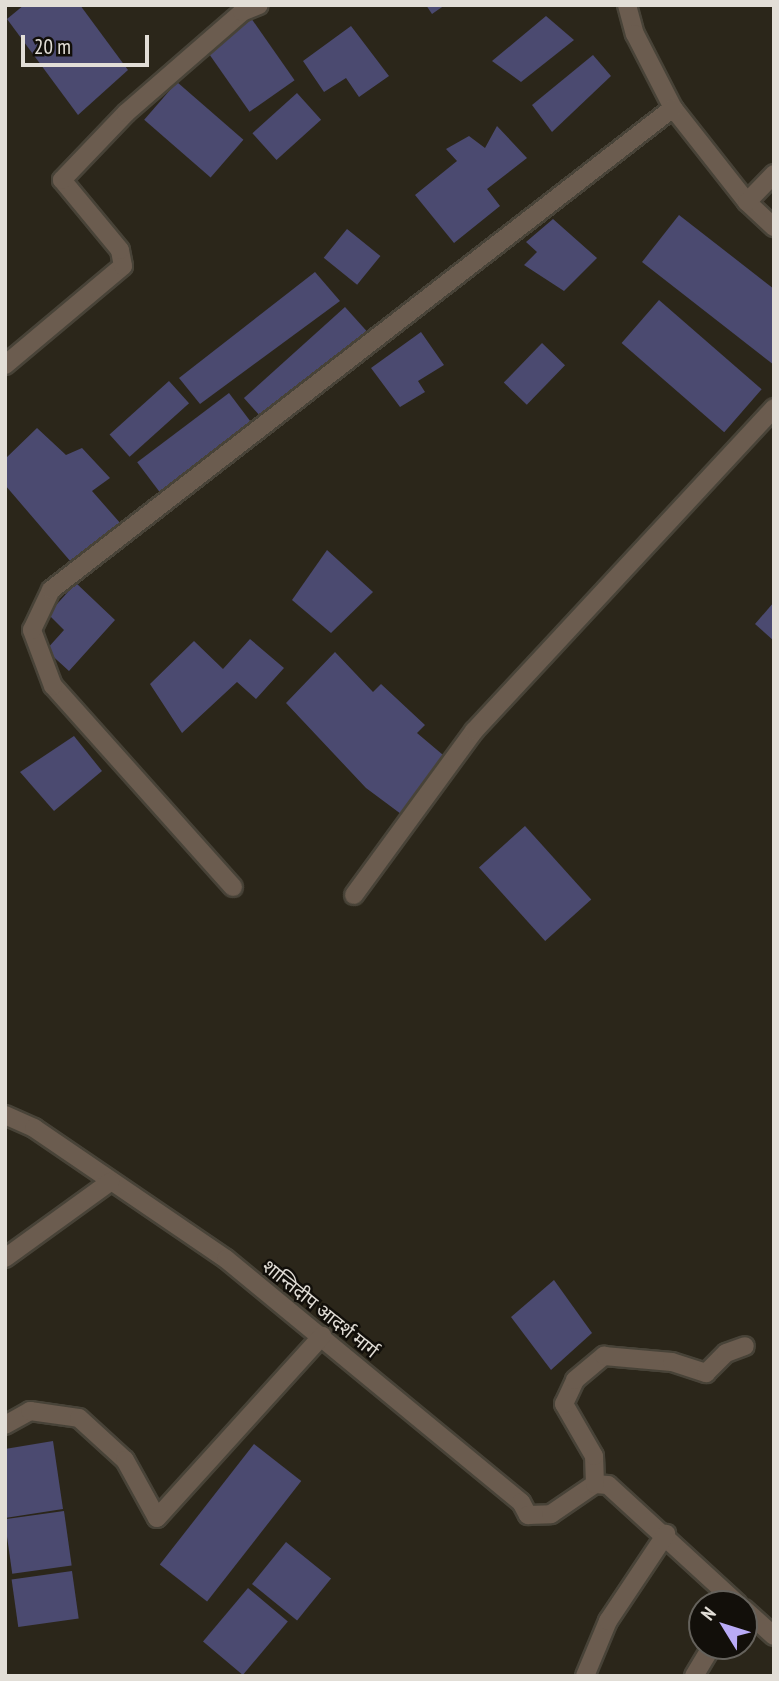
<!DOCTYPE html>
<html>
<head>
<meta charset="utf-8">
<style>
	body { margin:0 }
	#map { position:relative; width:779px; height:1681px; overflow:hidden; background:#2b261a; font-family:"PT Sans Narrow","Noto Sans Devanagari",sans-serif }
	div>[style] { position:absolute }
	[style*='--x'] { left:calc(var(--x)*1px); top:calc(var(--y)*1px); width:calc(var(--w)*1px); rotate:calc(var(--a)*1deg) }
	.building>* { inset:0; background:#4b4a70; transform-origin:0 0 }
	.roads { filter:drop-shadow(2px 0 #484338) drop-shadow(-2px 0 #484338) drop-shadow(0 2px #484338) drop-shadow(0 -2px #484338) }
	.street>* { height:18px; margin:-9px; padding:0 9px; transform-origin:9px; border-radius:9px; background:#6b5c4f }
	span { translate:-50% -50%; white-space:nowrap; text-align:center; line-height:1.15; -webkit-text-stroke:5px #120f0a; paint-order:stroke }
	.street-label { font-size:19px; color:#e2ded7 }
	.frame { position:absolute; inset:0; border:7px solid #e2ded7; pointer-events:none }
	.north { position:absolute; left:688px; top:1590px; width:70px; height:70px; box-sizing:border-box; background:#120f0a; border:2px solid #65625c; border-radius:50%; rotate:308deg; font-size:19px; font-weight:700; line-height:28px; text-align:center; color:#e2ded7 }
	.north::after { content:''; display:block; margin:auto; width:24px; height:32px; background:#b9abf7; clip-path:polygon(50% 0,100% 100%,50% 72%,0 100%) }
	.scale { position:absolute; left:21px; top:35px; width:128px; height:32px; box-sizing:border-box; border:4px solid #e2ded7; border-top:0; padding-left:9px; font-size:21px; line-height:24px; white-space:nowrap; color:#e2ded7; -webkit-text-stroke:5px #120f0a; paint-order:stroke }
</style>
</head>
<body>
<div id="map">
	<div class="building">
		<i style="clip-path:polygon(24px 5px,80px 5px,128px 70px,78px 115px,7px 19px)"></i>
		<i style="clip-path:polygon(426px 5px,445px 5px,432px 14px)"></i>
		<i style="clip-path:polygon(546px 16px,574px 40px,521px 82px,492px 61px)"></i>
		<i style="left:251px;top:18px;width:76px;height:55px;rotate:55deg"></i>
		<i style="clip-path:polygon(351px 26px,389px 76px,359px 97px,346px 78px,324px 92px,303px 61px)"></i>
		<i style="clip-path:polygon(593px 55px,611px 76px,552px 132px,532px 105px)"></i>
		<i style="left:177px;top:82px;width:88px;height:50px;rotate:41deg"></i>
		<i style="left:297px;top:93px;width:36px;height:60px;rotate:48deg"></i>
		<i style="clip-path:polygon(497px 126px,527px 158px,487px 189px,500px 206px,454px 243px,415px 195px,457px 161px,446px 149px,469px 136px,485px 148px)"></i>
		<i style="clip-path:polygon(679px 215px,774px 289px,774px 365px,642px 262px)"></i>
		<i style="clip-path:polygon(553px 219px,597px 258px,564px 291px,524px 265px,537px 252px,526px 242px)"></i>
		<i style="left:347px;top:229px;width:43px;height:37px;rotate:39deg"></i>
		<i style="clip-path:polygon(315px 272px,340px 301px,200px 404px,179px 378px)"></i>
		<i style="left:659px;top:300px;width:136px;height:57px;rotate:41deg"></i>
		<i style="left:345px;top:307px;width:42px;height:136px;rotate:48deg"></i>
		<i style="clip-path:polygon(421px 332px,444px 365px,418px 381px,425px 392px,400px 407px,371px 368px)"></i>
		<i style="left:542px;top:343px;width:32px;height:55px;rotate:44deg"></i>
		<i style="left:169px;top:381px;width:30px;height:80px;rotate:48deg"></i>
		<i style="left:229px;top:393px;width:38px;height:115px;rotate:53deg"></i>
		<i style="clip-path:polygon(37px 428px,66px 455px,82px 448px,110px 478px,92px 491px,121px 524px,71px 562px,5px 485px,5px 459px)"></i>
		<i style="clip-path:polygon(327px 550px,373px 592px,331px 633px,292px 600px)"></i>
		<i style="clip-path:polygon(76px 583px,115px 620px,69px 671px,46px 650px,64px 630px,48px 614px)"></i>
		<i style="clip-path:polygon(774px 602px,774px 641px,755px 624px)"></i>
		<i style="clip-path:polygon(250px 639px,284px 668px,256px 699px,237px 682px,182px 733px,150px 684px,194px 641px,223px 669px)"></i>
		<i style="clip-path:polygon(335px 652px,373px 692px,381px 684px,425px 725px,417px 733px,449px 760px,401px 814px,366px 788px,286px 703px)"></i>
		<i style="clip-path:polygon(74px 736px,102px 771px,54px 811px,20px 772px)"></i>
		<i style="left:525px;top:826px;width:99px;height:62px;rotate:48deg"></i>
		<i style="clip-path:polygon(554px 1280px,592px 1333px,551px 1370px,511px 1317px)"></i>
		<i style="clip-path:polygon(53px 1441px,63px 1509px,5px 1518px,5px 1449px)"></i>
		<i style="left:254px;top:1444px;width:60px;height:153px;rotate:38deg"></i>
		<i style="left:64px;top:1511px;width:55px;height:60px;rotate:82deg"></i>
		<i style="left:286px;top:1542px;width:58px;height:54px;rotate:39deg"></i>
		<i style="left:72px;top:1571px;width:48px;height:61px;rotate:82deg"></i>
		<i style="left:248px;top:1588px;width:52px;height:70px;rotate:40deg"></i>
	</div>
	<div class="roads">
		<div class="street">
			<i style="--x:627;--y:5;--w:30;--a:75"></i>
			<i style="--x:635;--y:34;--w:83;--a:62.8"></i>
			<i style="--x:673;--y:108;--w:120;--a:51.8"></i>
			<i style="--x:747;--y:202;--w:37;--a:43"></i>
			<i style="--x:747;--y:202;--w:39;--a:-46"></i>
			<i style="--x:5;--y:365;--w:154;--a:-40"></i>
			<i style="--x:123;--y:266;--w:16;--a:-101"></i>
			<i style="--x:120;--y:250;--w:91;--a:-129.6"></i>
			<i style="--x:62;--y:180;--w:93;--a:-46.3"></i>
			<i style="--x:126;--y:113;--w:154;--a:-41"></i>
			<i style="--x:242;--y:12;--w:18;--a:-22"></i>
			<i style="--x:233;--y:887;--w:270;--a:-131.8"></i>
			<i style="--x:53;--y:686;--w:60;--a:-110.6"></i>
			<i style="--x:32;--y:630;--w:44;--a:-64.6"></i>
			<i style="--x:51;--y:590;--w:787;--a:-37.77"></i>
			<i style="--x:354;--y:895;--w:203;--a:-53.8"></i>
			<i style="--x:474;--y:731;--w:441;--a:-47.1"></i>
			<i style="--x:5;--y:1115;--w:32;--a:24"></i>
			<i style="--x:34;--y:1128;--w:232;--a:34.3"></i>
			<i style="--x:226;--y:1259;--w:382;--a:39.5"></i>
			<i style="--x:521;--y:1502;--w:15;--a:62"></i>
			<i style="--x:528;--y:1515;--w:23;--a:-2"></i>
			<i style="--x:551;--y:1514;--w:53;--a:-34.3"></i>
			<i style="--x:595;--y:1484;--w:13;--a:4"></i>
			<i style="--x:608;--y:1485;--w:176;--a:42.5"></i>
			<i style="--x:5;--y:1258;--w:130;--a:-35.9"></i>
			<i style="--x:5;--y:1425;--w:29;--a:-29"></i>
			<i style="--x:30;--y:1411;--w:49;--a:8.1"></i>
			<i style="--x:79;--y:1418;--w:62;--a:42.4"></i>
			<i style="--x:125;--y:1460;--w:66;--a:61.1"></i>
			<i style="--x:157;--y:1518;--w:246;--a:-47.8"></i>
			<i style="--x:595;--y:1484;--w:28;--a:-92"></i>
			<i style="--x:594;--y:1456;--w:60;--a:-120"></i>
			<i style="--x:564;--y:1404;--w:26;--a:-65"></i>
			<i style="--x:575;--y:1380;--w:38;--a:-40"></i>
			<i style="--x:604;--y:1356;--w:68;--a:5"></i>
			<i style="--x:672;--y:1362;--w:36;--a:18"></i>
			<i style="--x:706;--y:1373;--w:28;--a:-45"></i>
			<i style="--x:726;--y:1353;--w:20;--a:-20"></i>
			<i style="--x:744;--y:1609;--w:40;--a:42"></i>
			<i style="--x:585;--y:1676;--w:60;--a:-67.3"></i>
			<i style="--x:608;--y:1621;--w:105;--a:-56.3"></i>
			<i style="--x:694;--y:1676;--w:35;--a:-59"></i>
		</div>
	</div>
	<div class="street-label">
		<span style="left:320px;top:1309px;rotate:39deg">शान्तिदीप आदर्श मार्ग</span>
	</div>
	<div class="frame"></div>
	<div class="north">N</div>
	<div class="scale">20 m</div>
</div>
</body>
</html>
